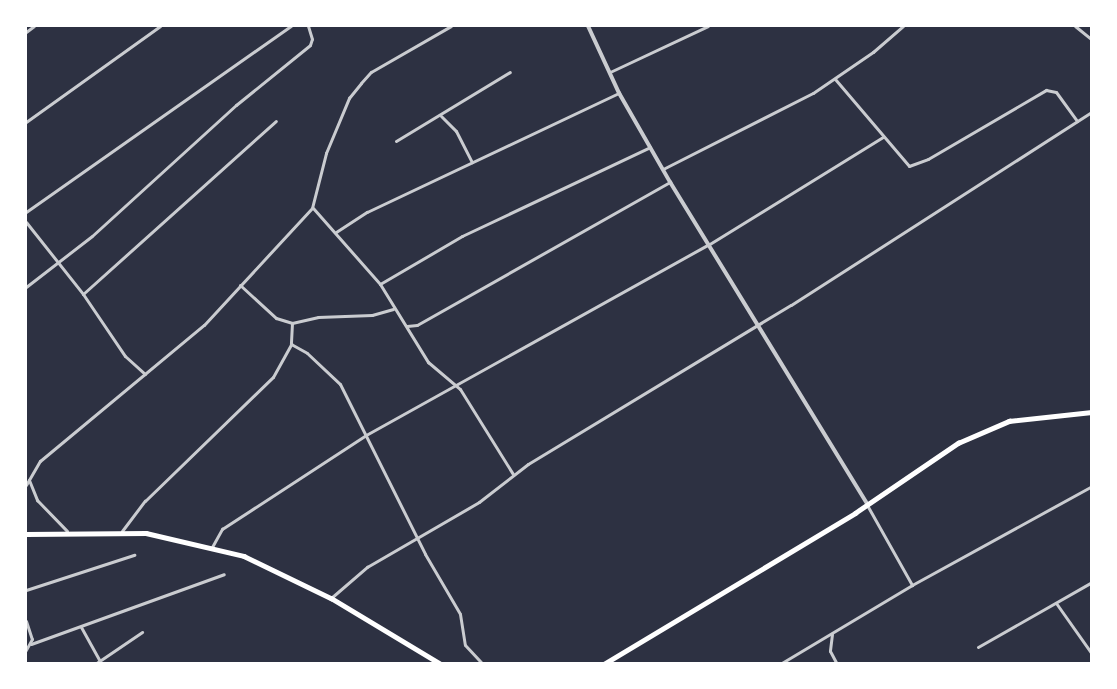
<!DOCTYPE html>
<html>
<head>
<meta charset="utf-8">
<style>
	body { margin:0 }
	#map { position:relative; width:1117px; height:689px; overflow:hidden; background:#2d3142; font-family:"Roboto Condensed",sans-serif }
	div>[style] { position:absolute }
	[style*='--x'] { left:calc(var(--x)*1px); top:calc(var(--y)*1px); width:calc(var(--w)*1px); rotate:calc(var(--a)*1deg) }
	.minor>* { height:3px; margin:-1.5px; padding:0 1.5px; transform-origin:1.5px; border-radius:1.5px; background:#caccd0 }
	.tertiary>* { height:4px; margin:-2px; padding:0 2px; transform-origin:2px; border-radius:2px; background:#caccd0 }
	.secondary>* { height:4.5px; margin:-2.25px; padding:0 2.25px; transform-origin:2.25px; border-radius:2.25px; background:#fff }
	span { translate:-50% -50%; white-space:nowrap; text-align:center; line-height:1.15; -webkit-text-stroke:6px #fff; paint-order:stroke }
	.frame { position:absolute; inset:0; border:27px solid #fff; pointer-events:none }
</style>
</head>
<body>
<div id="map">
	<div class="minor">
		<i style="--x:1075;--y:26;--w:22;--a:39"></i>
		<i style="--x:26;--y:32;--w:10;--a:-37"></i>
		<i style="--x:610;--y:72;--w:108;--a:-25.1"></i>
		<i style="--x:835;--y:79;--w:114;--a:49.6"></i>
		<i style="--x:909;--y:166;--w:20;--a:-20"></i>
		<i style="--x:928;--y:159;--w:137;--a:-30.3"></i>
		<i style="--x:1046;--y:90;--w:10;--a:11"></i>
		<i style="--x:1056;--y:92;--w:36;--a:54"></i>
		<i style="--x:441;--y:116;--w:21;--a:45"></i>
		<i style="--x:456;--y:131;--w:35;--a:63"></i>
		<i style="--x:26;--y:122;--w:165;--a:-35.6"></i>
		<i style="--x:396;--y:141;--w:133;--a:-31.2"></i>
		<i style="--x:663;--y:169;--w:168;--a:-26.9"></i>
		<i style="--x:813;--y:93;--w:73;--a:-34.3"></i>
		<i style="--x:873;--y:52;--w:40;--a:-41"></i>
		<i style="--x:313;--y:208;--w:101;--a:48.6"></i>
		<i style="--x:380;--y:284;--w:92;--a:58.4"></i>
		<i style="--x:428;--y:362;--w:42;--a:40.2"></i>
		<i style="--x:460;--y:389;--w:100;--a:58.1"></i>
		<i style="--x:26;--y:212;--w:324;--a:-35.1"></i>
		<i style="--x:26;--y:222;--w:92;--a:51.6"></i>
		<i style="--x:83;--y:294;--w:75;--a:55.9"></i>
		<i style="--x:125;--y:356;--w:27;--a:42"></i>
		<i style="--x:336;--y:232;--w:37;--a:-33"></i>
		<i style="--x:367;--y:212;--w:279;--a:-25.3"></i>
		<i style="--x:380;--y:284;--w:95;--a:-30.3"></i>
		<i style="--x:462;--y:236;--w:208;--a:-25.3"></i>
		<i style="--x:240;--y:285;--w:49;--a:42.5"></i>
		<i style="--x:276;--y:318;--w:17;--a:17"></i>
		<i style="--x:292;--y:323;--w:21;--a:93"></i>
		<i style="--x:26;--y:287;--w:83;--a:-37.7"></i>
		<i style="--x:92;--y:236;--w:195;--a:-42.3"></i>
		<i style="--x:236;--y:105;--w:95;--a:-39"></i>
		<i style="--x:310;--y:45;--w:6;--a:-72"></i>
		<i style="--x:312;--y:39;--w:14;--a:-107"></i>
		<i style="--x:83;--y:294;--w:259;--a:-41.9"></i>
		<i style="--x:292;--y:323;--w:27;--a:-13"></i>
		<i style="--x:318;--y:317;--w:54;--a:-2.1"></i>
		<i style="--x:372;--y:315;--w:22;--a:-16"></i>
		<i style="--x:407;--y:326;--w:10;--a:-6"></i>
		<i style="--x:417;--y:325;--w:291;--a:-29.5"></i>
		<i style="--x:29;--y:480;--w:22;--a:68"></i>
		<i style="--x:37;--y:500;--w:43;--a:45.9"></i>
		<i style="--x:26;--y:485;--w:28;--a:-60"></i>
		<i style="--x:40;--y:461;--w:213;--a:-39.7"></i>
		<i style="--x:204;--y:325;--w:159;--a:-47.3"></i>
		<i style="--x:312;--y:208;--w:57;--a:-75.7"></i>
		<i style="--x:326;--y:153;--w:60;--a:-67.3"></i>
		<i style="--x:349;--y:98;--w:19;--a:-51"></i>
		<i style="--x:361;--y:83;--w:15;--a:-48"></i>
		<i style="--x:371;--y:72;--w:92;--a:-29.9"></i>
		<i style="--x:867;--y:505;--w:92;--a:60.6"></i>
		<i style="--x:122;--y:531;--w:38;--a:-53"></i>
		<i style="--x:145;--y:501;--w:178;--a:-44.1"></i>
		<i style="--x:273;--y:377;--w:38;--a:-61"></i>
		<i style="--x:291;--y:344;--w:18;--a:29"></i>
		<i style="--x:307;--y:353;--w:45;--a:43.2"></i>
		<i style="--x:340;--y:384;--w:190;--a:63.4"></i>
		<i style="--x:425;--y:554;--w:69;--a:59.7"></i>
		<i style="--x:460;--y:614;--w:31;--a:81"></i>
		<i style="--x:465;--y:645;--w:26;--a:47"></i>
		<i style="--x:212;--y:547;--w:21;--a:-61"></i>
		<i style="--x:222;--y:529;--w:172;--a:-33.1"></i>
		<i style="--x:366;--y:435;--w:391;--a:-29.1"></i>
		<i style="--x:708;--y:245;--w:206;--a:-31.7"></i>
		<i style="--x:26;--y:590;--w:114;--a:-18"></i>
		<i style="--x:331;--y:598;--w:48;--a:-40.7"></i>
		<i style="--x:367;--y:567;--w:129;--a:-30.1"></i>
		<i style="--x:479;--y:502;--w:62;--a:-37.8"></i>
		<i style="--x:528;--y:464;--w:307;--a:-31.2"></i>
		<i style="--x:791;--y:305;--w:358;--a:-32.7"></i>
		<i style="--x:1056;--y:603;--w:62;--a:54.8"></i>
		<i style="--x:26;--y:621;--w:19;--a:72"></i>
		<i style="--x:32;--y:639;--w:13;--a:119"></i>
		<i style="--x:81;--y:627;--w:38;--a:61"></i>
		<i style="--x:832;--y:634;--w:17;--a:97"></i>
		<i style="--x:830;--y:651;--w:15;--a:62"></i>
		<i style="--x:31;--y:644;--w:205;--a:-19.9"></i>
		<i style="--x:978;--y:647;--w:131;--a:-29.7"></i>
		<i style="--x:95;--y:664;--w:57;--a:-34.2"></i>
		<i style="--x:780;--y:664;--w:154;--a:-30.9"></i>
		<i style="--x:912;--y:585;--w:205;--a:-28.8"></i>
	</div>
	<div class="tertiary">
		<i style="--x:588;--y:26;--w:74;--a:65.2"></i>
		<i style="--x:619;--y:93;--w:103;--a:60.2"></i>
		<i style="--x:670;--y:182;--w:377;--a:58.5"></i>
	</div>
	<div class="secondary">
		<i style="--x:26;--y:534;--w:120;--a:-0.5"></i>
		<i style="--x:146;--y:533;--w:101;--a:13.2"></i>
		<i style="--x:244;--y:556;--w:97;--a:25.8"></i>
		<i style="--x:331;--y:598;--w:128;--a:31"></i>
		<i style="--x:604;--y:664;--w:293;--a:-31"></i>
		<i style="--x:855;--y:513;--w:125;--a:-34.2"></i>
		<i style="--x:958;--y:443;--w:56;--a:-23.3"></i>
		<i style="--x:1009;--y:421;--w:83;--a:-6.2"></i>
	</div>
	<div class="frame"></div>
</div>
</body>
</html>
